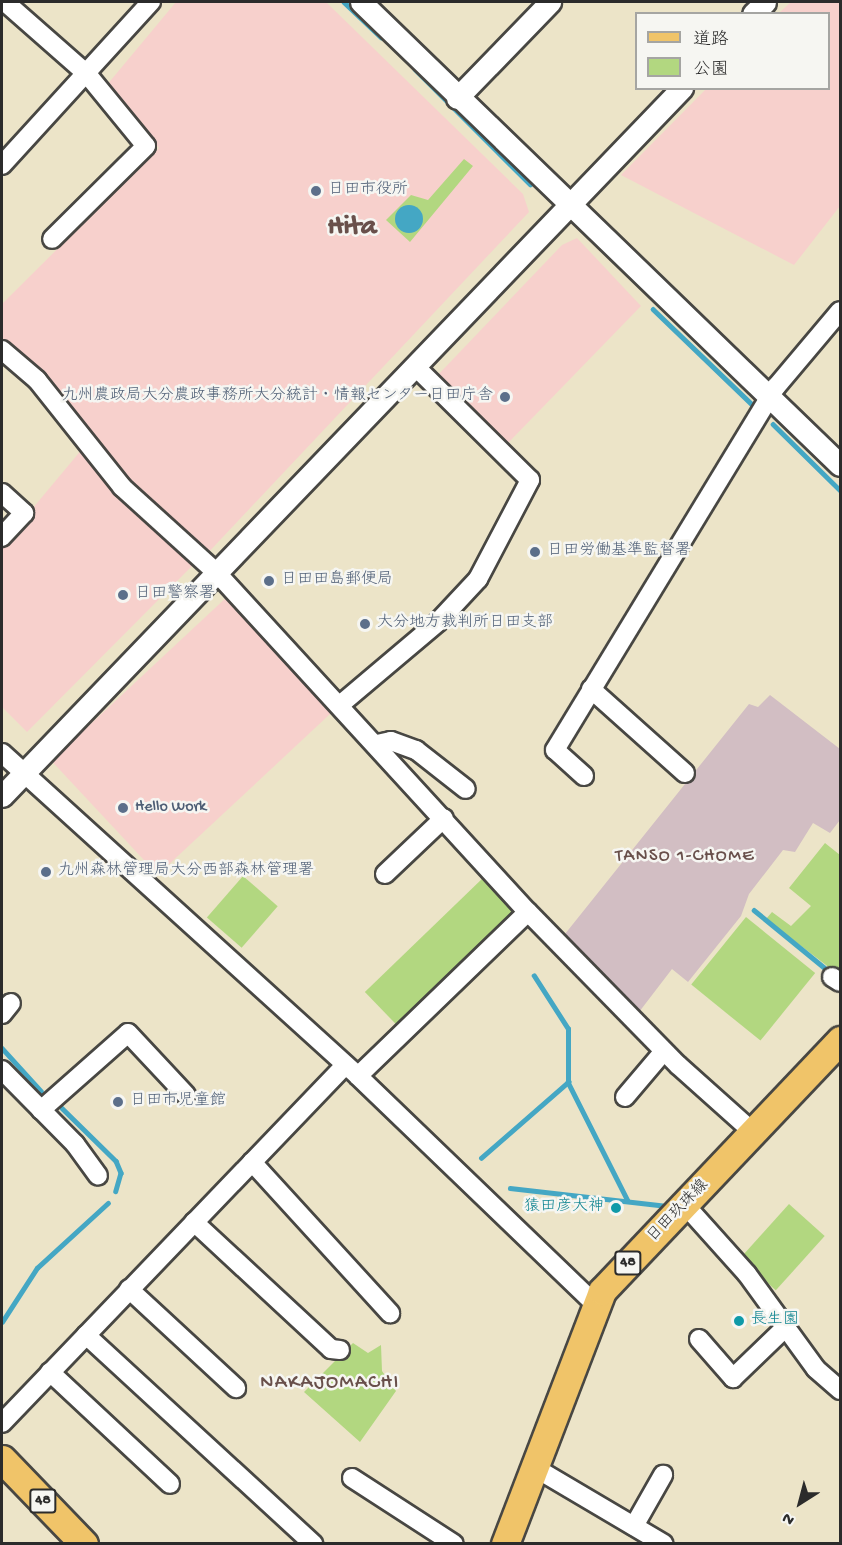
<!DOCTYPE html>
<html>
<head>
<meta charset="utf-8">
<style>
	body { margin:0 }
	#map { position:relative; width:842px; height:1545px; overflow:hidden; background:#ece4c8; font-family:"Gochi Hand","Klee One",sans-serif }
	div>[style] { position:absolute }
	[style*='--x'] { left:calc(var(--x)*1px); top:calc(var(--y)*1px); width:calc(var(--w)*1px); rotate:calc(var(--a)*1deg) }
	.built>* { inset:0; background:#f7d0cc; transform-origin:0 0 }
	.industrial>* { inset:0; background:#d2bec3 }
	.green>* { inset:0; background:#b2d780; transform-origin:0 0 }
	.water>* { inset:0; background:#44a7c4 }
	.round { border-radius:50% }
	.stream>* { height:4.5px; margin:-2.25px; padding:0 2.25px; transform-origin:2.25px; border-radius:2.25px; background:#44a7c4 }
	.roads { filter:drop-shadow(2px 0 #484743) drop-shadow(-2px 0 #484743) drop-shadow(0 2px #484743) drop-shadow(0 -2px #484743) }
	.minor>* { height:18px; margin:-9px; padding:0 9px; transform-origin:9px; border-radius:9px; background:#fff }
	.tertiary>* { height:21px; margin:-10.5px; padding:0 10.5px; transform-origin:10.5px; border-radius:10.5px; background:#fff }
	.primary>* { height:27px; margin:-13.5px; padding:0 13.5px; transform-origin:13.5px; border-radius:13.5px; background:#f0c469 }
	.dots>* { width:16px; height:16px; translate:-50% -50%; box-sizing:border-box; border:3px solid #f6f6f2; border-radius:50% }
	span { translate:-50% -50%; white-space:nowrap; text-align:center; line-height:1.15; -webkit-text-stroke:5px #f6f6f2; paint-order:stroke }
	.shield-label span { padding:2px 4px; background:#f6f6f2; border:2px solid; border-radius:4px; -webkit-text-stroke-width:0 }
	.shield-label { font-size:15px; color:#2b2b2b; font-weight:700 }
	.service-label { font-size:16px; color:#4e5e75 }
	.left { translate:0 -50%; text-align:left }
	.right { translate:-100% -50%; text-align:right }
	.culture-label { font-size:16px; color:#0d838f }
	.street-label { font-size:16px; color:#2b2b2b }
	.neighbourhood-label { font-size:18px; color:#69504b; letter-spacing:1.5px }
	.quarter-label { font-size:20px; color:#69504b; letter-spacing:1.5px }
	.town-label { font-size:28px; color:#69504b; font-weight:700 }
	.frame { position:absolute; inset:0; border:3px solid #2b2b2b; pointer-events:none }
	.legend { position:absolute; left:635px; top:12px; width:195px; height:78px; box-sizing:border-box; background:#f6f6f2; border:2px solid #a5a5a2; margin:0; padding:8px 10px; list-style:none; font-size:18px; color:#2b2b2b }
	.legend li { display:flex; align-items:center; gap:12px; height:30px }
	.legend b { width:30px; border:2px solid #a5a5a2 }
	.north { position:absolute; left:770px; top:1473px; width:60px; height:60px; -webkit-text-stroke:4px #f6f6f2; paint-order:stroke; rotate:216deg; font-size:16px; font-weight:700; line-height:24px; text-align:center; color:#2b2b2b }
	.north::after { content:''; display:block; margin:auto; width:21px; height:27px; background:#2b2b2b; clip-path:polygon(50% 0,100% 100%,50% 72%,0 100%) }
</style>
</head>
<body>
<div id="map">
	<div class="built">
		<i style="clip-path:polygon(176px 2px,326px 2px,523px 194px,529px 212px,205px 556px,130px 488px,2px 344px,2px 304px,159px 148px,106px 86px)"></i>
		<i style="clip-path:polygon(791px 2px,840px 2px,840px 206px,794px 265px,621px 175px,706px 89px,828px 88px,828px 14px,779px 13px)"></i>
		<i style="clip-path:polygon(577px 238px,641px 306px,504px 447px,435px 378px,562px 245px)"></i>
		<i style="clip-path:polygon(83px 448px,198px 560px,27px 732px,2px 707px,2px 545px)"></i>
		<i style="left:229px;top:595px;width:156px;height:243px;rotate:47deg"></i>
	</div>
	<div class="industrial">
		<i style="clip-path:polygon(770px 695px,840px 749px,840px 820px,830px 833px,813px 823px,795px 852px,783px 850px,749px 894px,741px 916px,688px 982px,672px 969px,636px 1016px,561px 939px,749px 704px,758px 707px)"></i>
	</div>
	<div class="green">
		<i style="clip-path:polygon(464px 159px,473px 166px,410px 242px,386px 220px,411px 195px,428px 200px)"></i>
		<i style="clip-path:polygon(825px 843px,840px 855px,839px 975px,766px 919px,772px 912px,791px 926px,811px 906px,789px 888px)"></i>
		<i style="left:243px;top:876px;width:46px;height:55px;rotate:41deg"></i>
		<i style="left:485px;top:876px;width:50px;height:167px;rotate:46deg"></i>
		<i style="left:746px;top:917px;width:89px;height:87px;rotate:39deg"></i>
		<i style="left:789px;top:1204px;width:48px;height:73px;rotate:42deg"></i>
		<i style="clip-path:polygon(353px 1343px,368px 1353px,381px 1345px,382px 1371px,396px 1391px,360px 1442px,304px 1392px)"></i>
	</div>
	<div class="water">
		<i class="round" style="left:395px;top:205px;width:28px;height:28px"></i>
	</div>
	<div class="stream">
		<i style="--x:344;--y:2;--w:51;--a:43.4"></i>
		<i style="--x:415;--y:69;--w:163;--a:45"></i>
		<i style="--x:653;--y:309;--w:144;--a:43.9"></i>
		<i style="--x:773;--y:424;--w:94;--a:44.6"></i>
		<i style="--x:754;--y:910;--w:99;--a:39.3"></i>
		<i style="--x:2;--y:1048;--w:58;--a:47.8"></i>
		<i style="--x:568;--y:1082;--w:133;--a:63.2"></i>
		<i style="--x:62;--y:1108;--w:76;--a:44.5"></i>
		<i style="--x:116;--y:1161;--w:13;--a:67"></i>
		<i style="--x:121;--y:1173;--w:19;--a:106"></i>
		<i style="--x:481;--y:1158;--w:116;--a:-41.1"></i>
		<i style="--x:568;--y:1082;--w:53;--a:-90"></i>
		<i style="--x:568;--y:1029;--w:63;--a:-122.7"></i>
		<i style="--x:510;--y:1188;--w:160;--a:6.5"></i>
		<i style="--x:2;--y:1322;--w:64;--a:-57.1"></i>
		<i style="--x:37;--y:1268;--w:96;--a:-42.5"></i>
	</div>
	<div class="roads">
		<div class="minor">
			<i style="--x:5;--y:2;--w:109;--a:41.3"></i>
			<i style="--x:87;--y:74;--w:93;--a:50.7"></i>
			<i style="--x:146;--y:146;--w:132;--a:135.3"></i>
			<i style="--x:2;--y:165;--w:221;--a:-47.6"></i>
			<i style="--x:2;--y:350;--w:46;--a:40.6"></i>
			<i style="--x:37;--y:380;--w:137;--a:51.5"></i>
			<i style="--x:122;--y:487;--w:128;--a:42.2"></i>
			<i style="--x:217;--y:573;--w:460;--a:47.5"></i>
			<i style="--x:528;--y:912;--w:214;--a:45.6"></i>
			<i style="--x:678;--y:1065;--w:102;--a:41.8"></i>
			<i style="--x:2;--y:493;--w:30;--a:42"></i>
			<i style="--x:24;--y:513;--w:33;--a:133"></i>
			<i style="--x:591;--y:689;--w:126;--a:41.8"></i>
			<i style="--x:341;--y:704;--w:127;--a:-40.2"></i>
			<i style="--x:438;--y:622;--w:59;--a:-47.1"></i>
			<i style="--x:478;--y:579;--w:112;--a:-62.3"></i>
			<i style="--x:530;--y:480;--w:162;--a:-135.3"></i>
			<i style="--x:377;--y:744;--w:14;--a:-12"></i>
			<i style="--x:391;--y:741;--w:27;--a:20"></i>
			<i style="--x:416;--y:750;--w:63;--a:38"></i>
			<i style="--x:2;--y:753;--w:481;--a:42.2"></i>
			<i style="--x:358;--y:1076;--w:330;--a:43.9"></i>
			<i style="--x:584;--y:776;--w:39;--a:-138"></i>
			<i style="--x:555;--y:750;--w:425;--a:-58.7"></i>
			<i style="--x:776;--y:387;--w:99;--a:-49.9"></i>
			<i style="--x:385;--y:874;--w:81;--a:-43.5"></i>
			<i style="--x:832;--y:977;--w:9;--a:32"></i>
			<i style="--x:2;--y:1014;--w:14;--a:-51"></i>
			<i style="--x:2;--y:1070;--w:104;--a:45.4"></i>
			<i style="--x:75;--y:1144;--w:39;--a:54"></i>
			<i style="--x:358;--y:1076;--w:236;--a:-44"></i>
			<i style="--x:625;--y:1097;--w:60;--a:-49.7"></i>
			<i style="--x:41;--y:1110;--w:116;--a:-41.5"></i>
			<i style="--x:128;--y:1033;--w:85;--a:46.9"></i>
			<i style="--x:252;--y:1162;--w:205;--a:47.6"></i>
			<i style="--x:686;--y:1206;--w:91;--a:48.1"></i>
			<i style="--x:747;--y:1274;--w:117;--a:54"></i>
			<i style="--x:816;--y:1369;--w:32;--a:41"></i>
			<i style="--x:194;--y:1222;--w:187;--a:42.8"></i>
			<i style="--x:331;--y:1349;--w:9;--a:6"></i>
			<i style="--x:129;--y:1289;--w:146;--a:42.8"></i>
			<i style="--x:86;--y:1335;--w:309;--a:42.6"></i>
			<i style="--x:699;--y:1339;--w:52;--a:48.9"></i>
			<i style="--x:733;--y:1378;--w:72;--a:-43.9"></i>
			<i style="--x:50;--y:1372;--w:164;--a:43"></i>
			<i style="--x:2;--y:1423;--w:496;--a:-46.2"></i>
			<i style="--x:537;--y:1469;--w:147;--a:30.6"></i>
			<i style="--x:352;--y:1478;--w:121;--a:32.9"></i>
			<i style="--x:634;--y:1526;--w:59;--a:-60.4"></i>
		</div>
		<div class="tertiary">
			<i style="--x:361;--y:2;--w:666;--a:44.03"></i>
			<i style="--x:753;--y:14;--w:17;--a:-45"></i>
			<i style="--x:457;--y:98;--w:134;--a:-45.9"></i>
			<i style="--x:2;--y:796;--w:982;--a:-46.16"></i>
		</div>
		<div class="primary">
			<i style="--x:2;--y:1459;--w:118;--a:46"></i>
			<i style="--x:505;--y:1544;--w:271;--a:-69"></i>
			<i style="--x:602;--y:1291;--w:346;--a:-46.5"></i>
		</div>
	</div>
	<div class="dots">
		<i style="left:316px;top:191px;background:#5c6f8a"></i>
		<i style="left:505px;top:397px;background:#5c6f8a"></i>
		<i style="left:535px;top:552px;background:#5c6f8a"></i>
		<i style="left:269px;top:581px;background:#5c6f8a"></i>
		<i style="left:123px;top:595px;background:#5c6f8a"></i>
		<i style="left:365px;top:624px;background:#5c6f8a"></i>
		<i style="left:123px;top:808px;background:#5c6f8a"></i>
		<i style="left:46px;top:872px;background:#5c6f8a"></i>
		<i style="left:118px;top:1102px;background:#5c6f8a"></i>
		<i style="left:616px;top:1208px;background:#0f9aa8"></i>
		<i style="left:739px;top:1321px;background:#0f9aa8"></i>
	</div>
	<div class="shield-label">
		<span style="left:628px;top:1263px">48</span>
		<span style="left:43px;top:1501px">48</span>
	</div>
	<div class="service-label">
		<span class="left" style="left:328px;top:191px">日田市役所</span>
		<span class="right" style="left:493px;top:397px">九州農政局大分農政事務所大分統計・情報センター日田庁舎</span>
		<span class="left" style="left:547px;top:552px">日田労働基準監督署</span>
		<span class="left" style="left:281px;top:581px">日田田島郵便局</span>
		<span class="left" style="left:135px;top:595px">日田警察署</span>
		<span class="left" style="left:377px;top:624px">大分地方裁判所日田支部</span>
		<span class="left" style="left:135px;top:808px">Hello Work</span>
		<span class="left" style="left:58px;top:872px">九州森林管理局大分西部森林管理署</span>
		<span class="left" style="left:130px;top:1102px">日田市児童館</span>
	</div>
	<div class="culture-label">
		<span class="right" style="left:604px;top:1208px">猿田彦大神</span>
		<span class="left" style="left:751px;top:1321px">長生園</span>
	</div>
	<div class="street-label">
		<span style="left:679px;top:1212px;rotate:-46deg">日田玖珠線</span>
	</div>
	<div class="neighbourhood-label">
		<span style="left:685px;top:857px">TANSO 1-CHOME</span>
	</div>
	<div class="quarter-label">
		<span style="left:330px;top:1383px">NAKAJOMACHI</span>
	</div>
	<div class="town-label">
		<span style="left:352px;top:228px">Hita</span>
	</div>
	<div class="frame"></div>
	<ul class="legend">
	<li><b style="height:8px;background:#f0c469"></b>道路</li>
	<li><b style="height:16px;background:#b2d780"></b>公園</li>
	</ul>
	<div class="north">N</div>
</div>
</body>
</html>
